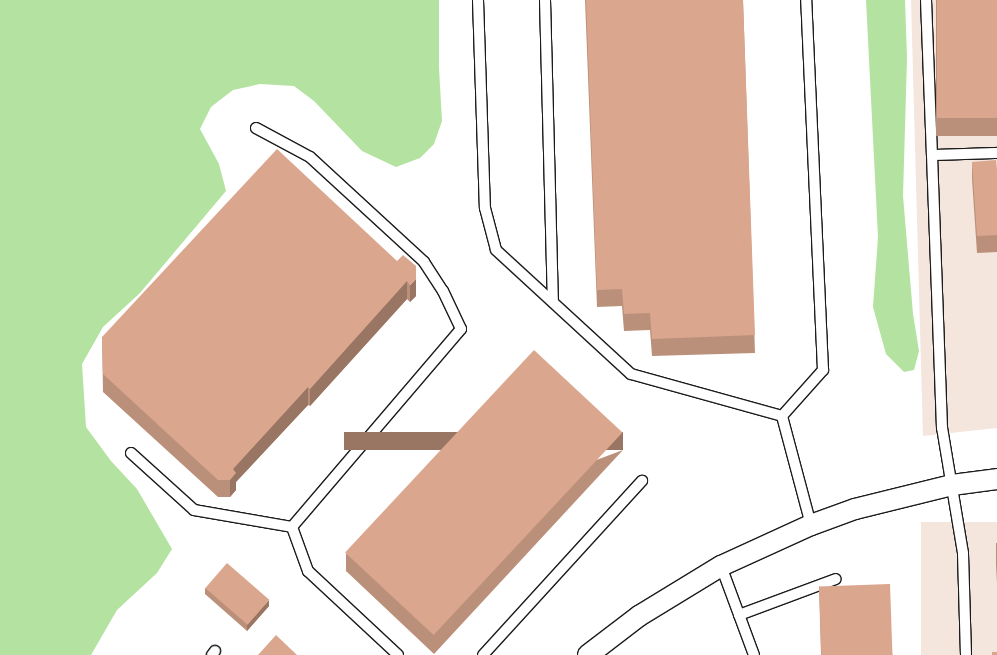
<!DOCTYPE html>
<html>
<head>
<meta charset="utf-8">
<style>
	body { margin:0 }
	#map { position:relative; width:997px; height:655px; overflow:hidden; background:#fff; font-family:Mali,sans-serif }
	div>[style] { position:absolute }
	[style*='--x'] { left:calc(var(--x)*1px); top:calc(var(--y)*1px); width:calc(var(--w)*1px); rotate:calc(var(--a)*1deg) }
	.built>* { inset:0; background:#f4e5dd; transform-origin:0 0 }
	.green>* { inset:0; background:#b3e2a1 }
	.roads { filter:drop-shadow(1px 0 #1c1c1c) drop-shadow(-1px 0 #1c1c1c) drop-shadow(0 1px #1c1c1c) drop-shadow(0 -1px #1c1c1c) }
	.service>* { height:10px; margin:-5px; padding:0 5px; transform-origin:5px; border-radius:5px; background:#fff }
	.minor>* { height:20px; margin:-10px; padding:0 10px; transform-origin:10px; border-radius:10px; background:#fff }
	.wall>* { inset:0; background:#bb907a; transform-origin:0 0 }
	.shaded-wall>* { inset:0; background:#997563; transform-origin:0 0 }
	.building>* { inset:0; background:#daa78e; transform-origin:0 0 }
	span { translate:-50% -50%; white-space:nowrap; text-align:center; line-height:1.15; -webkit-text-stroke:4px #fff; paint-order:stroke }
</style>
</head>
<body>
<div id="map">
	<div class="built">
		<i style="clip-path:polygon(911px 0,997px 0,997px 428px,923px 436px)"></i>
		<i style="left:997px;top:522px;width:133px;height:76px;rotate:90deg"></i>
	</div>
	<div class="green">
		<i style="clip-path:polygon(0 0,439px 0,439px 68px,442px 121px,434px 144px,420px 158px,396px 167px,362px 151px,314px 101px,294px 86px,260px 84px,233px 90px,211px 107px,200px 129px,219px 164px,226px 191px,140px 293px,103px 327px,82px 364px,86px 427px,111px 461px,137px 489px,172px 549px,157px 573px,117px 610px,91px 655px,0 655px)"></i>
		<i style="clip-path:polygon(866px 0,905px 0,907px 58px,903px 196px,913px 314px,919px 351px,914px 370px,904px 372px,886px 354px,873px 307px,878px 237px)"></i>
	</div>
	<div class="roads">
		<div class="service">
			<i style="--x:478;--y:0;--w:208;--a:88.1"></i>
			<i style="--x:485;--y:208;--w:43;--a:75.3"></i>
			<i style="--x:496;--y:250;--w:183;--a:42.6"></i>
			<i style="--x:631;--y:374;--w:157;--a:15.5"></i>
			<i style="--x:545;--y:0;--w:302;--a:88.5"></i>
			<i style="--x:926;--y:0;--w:155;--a:87.8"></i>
			<i style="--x:256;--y:128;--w:61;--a:28.2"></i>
			<i style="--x:310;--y:157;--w:155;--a:42.6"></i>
			<i style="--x:424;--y:262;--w:35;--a:57"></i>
			<i style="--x:443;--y:291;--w:42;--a:64.7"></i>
			<i style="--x:461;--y:329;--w:260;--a:130.5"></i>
			<i style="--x:292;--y:527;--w:47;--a:70"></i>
			<i style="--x:308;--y:571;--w:123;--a:43"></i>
			<i style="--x:782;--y:416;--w:62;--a:-48.3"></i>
			<i style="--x:823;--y:370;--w:370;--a:-92.6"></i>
			<i style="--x:782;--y:416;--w:113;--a:75.1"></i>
			<i style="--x:131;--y:453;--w:85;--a:42.1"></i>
			<i style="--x:194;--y:510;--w:99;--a:9.8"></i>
			<i style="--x:721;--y:566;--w:95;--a:69.7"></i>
			<i style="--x:739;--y:615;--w:103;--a:-20.4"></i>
			<i style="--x:212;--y:655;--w:5;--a:-53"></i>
			<i style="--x:483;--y:655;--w:236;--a:-47.6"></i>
			<i style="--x:966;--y:655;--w:102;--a:-91.7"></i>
			<i style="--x:963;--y:553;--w:127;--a:-99.5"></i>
			<i style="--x:942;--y:428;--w:273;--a:-92.1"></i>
			<i style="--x:932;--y:155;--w:65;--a:-1.8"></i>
		</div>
		<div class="minor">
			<i style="--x:588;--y:655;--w:64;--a:-37.4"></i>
			<i style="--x:639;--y:616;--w:96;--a:-31.4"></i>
			<i style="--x:721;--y:566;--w:99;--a:-24.5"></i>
			<i style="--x:811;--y:525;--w:47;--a:-20"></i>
			<i style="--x:855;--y:509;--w:100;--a:-13.9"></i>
			<i style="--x:952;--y:485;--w:45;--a:-7.6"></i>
		</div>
	</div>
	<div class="wall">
		<i style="clip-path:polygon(585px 0,743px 0,755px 353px,652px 356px,650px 330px,624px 331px,622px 306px,597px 307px)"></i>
		<i style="left:936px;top:0;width:61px;height:136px"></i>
		<i style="clip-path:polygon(972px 162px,997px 170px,997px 252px,977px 253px,972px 179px)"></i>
		<i style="clip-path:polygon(397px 261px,416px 296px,410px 302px,407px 299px,310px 406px,308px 405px,236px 482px,236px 490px,230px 497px,218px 497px,103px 392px,102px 337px)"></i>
		<i style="clip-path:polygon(623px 450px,434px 654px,346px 571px,346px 554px)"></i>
		<i style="clip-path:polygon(996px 543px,997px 543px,997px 583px,996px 565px)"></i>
		<i style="clip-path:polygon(819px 586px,893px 655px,821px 655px)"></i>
		<i style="clip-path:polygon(205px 588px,269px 606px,247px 631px,205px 594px)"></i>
	</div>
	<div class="shaded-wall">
		<i style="clip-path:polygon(416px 279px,416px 296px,410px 302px,410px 285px)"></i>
		<i style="clip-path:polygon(407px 281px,407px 299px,310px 406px,310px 389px)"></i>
		<i style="clip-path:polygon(308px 387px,308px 405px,236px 482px,236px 490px,230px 497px,230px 480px,233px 469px)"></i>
		<i style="left:623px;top:432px;width:18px;height:279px;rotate:90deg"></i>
		<i style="clip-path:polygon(269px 600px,269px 606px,247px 631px,247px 625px)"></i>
	</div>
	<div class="building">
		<i style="clip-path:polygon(586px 0,743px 0,755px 335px,652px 339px,650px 313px,624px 314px,622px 289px,597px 290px)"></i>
		<i style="left:937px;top:0;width:60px;height:118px"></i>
		<i style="clip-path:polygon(277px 149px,397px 261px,403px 255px,416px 266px,416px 279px,410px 285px,407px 281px,310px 389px,308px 387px,233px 469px,236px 473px,230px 480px,218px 480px,103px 374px,102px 337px)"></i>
		<i style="clip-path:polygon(996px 160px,997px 170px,997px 235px,977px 236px,972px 162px)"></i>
		<i style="left:534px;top:350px;width:121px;height:277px;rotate:43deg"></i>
		<i style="left:227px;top:563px;width:56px;height:33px;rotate:41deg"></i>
		<i style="left:890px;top:584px;width:71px;height:71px;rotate:88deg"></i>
		<i style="clip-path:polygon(276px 635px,297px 655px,258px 655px)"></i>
		<i style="left:992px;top:652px;width:5px;height:3px"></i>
	</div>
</div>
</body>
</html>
